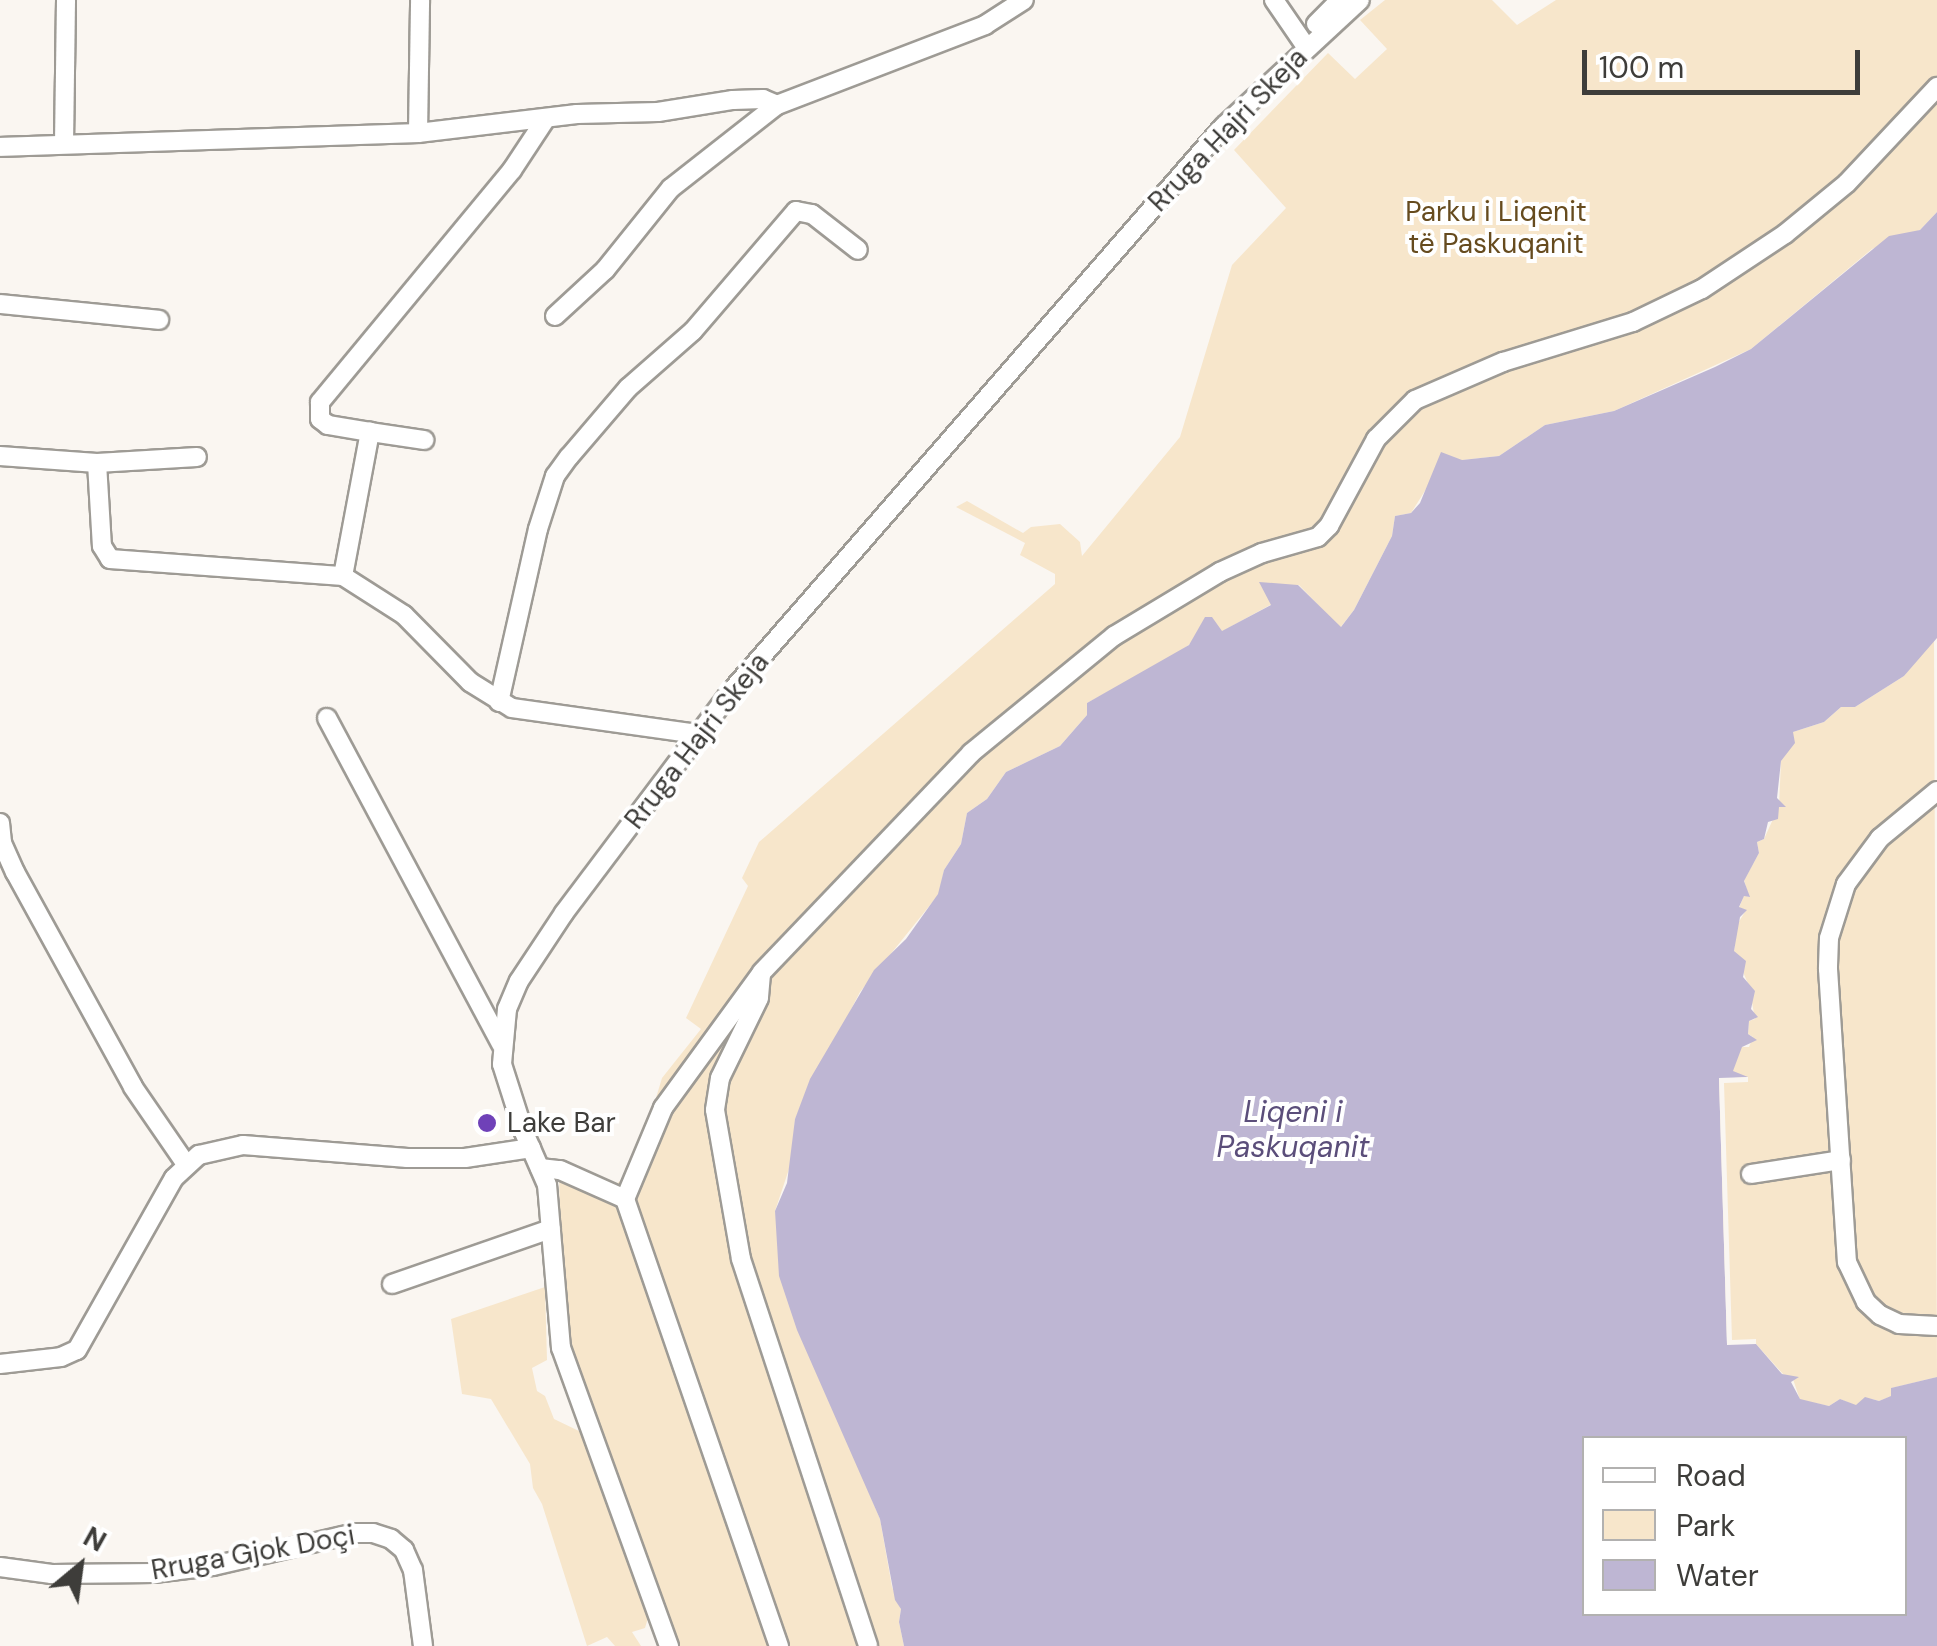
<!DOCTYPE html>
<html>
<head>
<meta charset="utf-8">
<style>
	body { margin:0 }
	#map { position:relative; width:1937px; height:1646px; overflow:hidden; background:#faf6f1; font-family:"DM Sans",sans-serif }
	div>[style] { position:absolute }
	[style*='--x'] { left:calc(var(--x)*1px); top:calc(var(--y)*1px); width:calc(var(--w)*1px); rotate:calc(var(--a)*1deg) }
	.green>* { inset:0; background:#f7e6cb }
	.water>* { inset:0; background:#beb6d3 }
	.pier>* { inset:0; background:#faf6f1 }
	.roads { filter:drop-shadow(2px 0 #9e9b95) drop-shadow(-2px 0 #9e9b95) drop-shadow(0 2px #9e9b95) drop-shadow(0 -2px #9e9b95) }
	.minor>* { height:18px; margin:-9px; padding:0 9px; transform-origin:9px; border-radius:9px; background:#fff }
	.dots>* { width:28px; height:28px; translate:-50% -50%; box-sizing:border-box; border:5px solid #fff; border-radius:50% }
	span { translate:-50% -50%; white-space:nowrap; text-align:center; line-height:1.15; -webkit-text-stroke:8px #fff; paint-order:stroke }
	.street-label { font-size:28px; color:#3e3d3a }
	.park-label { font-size:28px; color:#664b1e }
	.poi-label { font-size:28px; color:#3e3d3a }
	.left { translate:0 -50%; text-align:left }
	.water-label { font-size:30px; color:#5b4e7a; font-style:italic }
	.legend { position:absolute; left:1582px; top:1436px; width:325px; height:180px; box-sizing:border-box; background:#fff; border:2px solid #b2b1b0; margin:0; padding:12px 18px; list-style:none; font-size:30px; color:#3e3d3a }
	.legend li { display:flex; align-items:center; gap:20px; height:50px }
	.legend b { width:50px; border:2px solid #b2b1b0 }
	.north { position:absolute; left:30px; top:1516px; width:100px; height:100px; -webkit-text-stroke:8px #fff; paint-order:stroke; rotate:29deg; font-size:28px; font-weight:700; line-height:40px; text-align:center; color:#3e3d3a }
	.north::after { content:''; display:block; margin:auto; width:35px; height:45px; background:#3e3d3a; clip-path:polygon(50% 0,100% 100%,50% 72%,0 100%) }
	.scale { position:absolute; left:1582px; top:50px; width:278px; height:45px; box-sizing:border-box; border:5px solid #3e3d3a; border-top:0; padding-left:12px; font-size:30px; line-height:35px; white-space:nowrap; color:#3e3d3a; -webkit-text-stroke:8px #fff; paint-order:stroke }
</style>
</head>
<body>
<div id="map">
	<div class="green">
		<i style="clip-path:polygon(1385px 0,1492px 0,1517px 25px,1556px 0,1937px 0,1937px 212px,1920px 230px,1872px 249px,1751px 349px,1614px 411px,1545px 425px,1499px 456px,1462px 460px,1428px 486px,1411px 513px,1395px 516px,1392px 536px,1354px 610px,1340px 628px,1299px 585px,1273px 585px,1272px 604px,1221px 632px,1197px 639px,1165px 662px,1087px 703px,1087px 715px,1060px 746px,1006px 772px,987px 799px,967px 813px,961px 844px,944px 870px,939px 894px,860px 992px,795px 1119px,793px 1157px,775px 1211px,855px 1459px,880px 1519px,892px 1587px,901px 1609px,899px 1622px,904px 1646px,678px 1646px,569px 1339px,560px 1239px,559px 1159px,615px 1185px,626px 1176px,646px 1131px,662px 1078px,701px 1029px,686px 1018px,748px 886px,742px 878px,759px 842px,1055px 584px,1055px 574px,1020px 555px,1025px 543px,956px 507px,967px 501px,1023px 533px,1031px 527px,1060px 524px,1080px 542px,1082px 556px,1180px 437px,1232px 265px,1286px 208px,1234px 150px,1328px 53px,1355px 79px,1387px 49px,1360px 20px)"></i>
		<i style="clip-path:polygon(1934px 638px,1937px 1377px,1892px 1388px,1892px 1396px,1879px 1401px,1872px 1399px,1856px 1406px,1840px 1399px,1829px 1406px,1800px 1400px,1793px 1379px,1783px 1374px,1756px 1344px,1727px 1345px,1719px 1078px,1743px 1076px,1732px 1071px,1741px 1047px,1749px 1047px,1753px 1037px,1748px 1034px,1749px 1021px,1755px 1019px,1749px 986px,1734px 951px,1737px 925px,1746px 910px,1739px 908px,1744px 895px,1749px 897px,1744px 880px,1759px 853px,1757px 842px,1764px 839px,1779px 806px,1781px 761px,1793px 732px,1824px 722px,1841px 707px,1855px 707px,1904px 676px)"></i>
		<i style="clip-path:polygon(545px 1287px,547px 1360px,532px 1368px,537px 1391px,545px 1396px,554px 1419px,581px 1432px,622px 1535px,648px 1618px,645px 1628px,632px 1632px,641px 1646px,615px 1646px,607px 1637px,587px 1646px,542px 1504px,533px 1488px,530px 1464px,491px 1399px,462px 1394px,451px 1319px)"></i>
	</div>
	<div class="water">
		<i style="clip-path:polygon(evenodd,1937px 212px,1937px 638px,1904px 676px,1855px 707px,1841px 707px,1824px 722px,1793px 732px,1795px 743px,1781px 761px,1777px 798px,1786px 807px,1779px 807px,1778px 819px,1768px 822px,1764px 839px,1757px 842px,1759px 853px,1744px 881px,1750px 897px,1744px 896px,1739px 907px,1747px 910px,1740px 917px,1734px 951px,1746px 961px,1743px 977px,1755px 991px,1751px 1009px,1758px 1017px,1749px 1021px,1748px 1034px,1757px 1040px,1742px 1047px,1733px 1071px,1748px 1077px,1719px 1079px,1727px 1344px,1756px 1344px,1782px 1374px,1799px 1377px,1791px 1382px,1800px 1399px,1829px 1406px,1840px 1399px,1856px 1405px,1865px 1397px,1879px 1401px,1891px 1396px,1891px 1388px,1937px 1377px,1937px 1646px,904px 1646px,899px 1622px,901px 1609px,895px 1600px,880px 1519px,797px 1330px,779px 1276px,775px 1211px,787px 1183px,795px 1119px,810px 1079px,874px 970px,906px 939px,938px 894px,944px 870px,961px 844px,967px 813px,987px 799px,1006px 772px,1060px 746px,1087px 715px,1087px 703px,1189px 645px,1205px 617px,1212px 617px,1222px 631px,1271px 605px,1259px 582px,1298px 585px,1341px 627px,1354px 610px,1392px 536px,1395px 516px,1411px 513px,1420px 503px,1441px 452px,1462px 460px,1499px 456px,1545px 425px,1614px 411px,1715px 367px,1751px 349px,1889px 236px,1920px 230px,1937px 212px,1584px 1438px,1904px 1438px,1904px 1614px,1584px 1614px,1584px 1438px)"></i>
	</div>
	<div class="pier">
		<i style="clip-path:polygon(1748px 1077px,1748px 1082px,1724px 1083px,1732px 1340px,1756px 1339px,1756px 1344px,1727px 1345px,1719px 1078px)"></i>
	</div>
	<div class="roads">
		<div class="minor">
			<i style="--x:1274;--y:0;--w:58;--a:55.5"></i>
			<i style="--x:1316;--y:24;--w:34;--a:-45"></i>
			<i style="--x:418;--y:133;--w:133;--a:-89.1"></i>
			<i style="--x:64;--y:144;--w:144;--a:-89.2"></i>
			<i style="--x:0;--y:147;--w:418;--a:-1.9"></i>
			<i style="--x:418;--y:133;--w:160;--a:-6.8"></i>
			<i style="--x:577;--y:114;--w:81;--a:-1.4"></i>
			<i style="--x:658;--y:112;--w:76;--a:-9.1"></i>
			<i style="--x:733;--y:100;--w:30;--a:-2"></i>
			<i style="--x:763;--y:99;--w:15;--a:23"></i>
			<i style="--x:0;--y:304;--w:160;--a:5.7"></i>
			<i style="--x:555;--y:316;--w:68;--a:-42.6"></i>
			<i style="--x:605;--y:270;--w:105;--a:-51.2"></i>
			<i style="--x:671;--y:188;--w:135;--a:-38.1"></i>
			<i style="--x:777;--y:105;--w:223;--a:-21"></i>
			<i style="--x:985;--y:25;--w:46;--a:-32.7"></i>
			<i style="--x:370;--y:432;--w:55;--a:8.4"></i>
			<i style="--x:0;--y:456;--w:97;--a:4.1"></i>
			<i style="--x:97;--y:463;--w:100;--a:-3.4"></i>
			<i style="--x:97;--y:463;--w:83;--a:86.6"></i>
			<i style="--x:102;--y:546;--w:15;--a:58"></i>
			<i style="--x:110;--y:559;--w:234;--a:4.2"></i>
			<i style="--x:343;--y:576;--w:72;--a:32.6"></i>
			<i style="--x:404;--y:615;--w:94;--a:45.4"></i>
			<i style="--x:470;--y:682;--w:49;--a:31.8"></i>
			<i style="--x:512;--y:708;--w:187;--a:8"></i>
			<i style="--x:343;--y:576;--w:147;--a:-79.4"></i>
			<i style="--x:370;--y:432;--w:43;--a:-170.5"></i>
			<i style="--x:328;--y:425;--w:10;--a:-143"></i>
			<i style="--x:320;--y:419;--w:17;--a:-90"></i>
			<i style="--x:320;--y:402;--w:301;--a:-50.4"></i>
			<i style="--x:512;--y:170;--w:60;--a:-56.6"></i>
			<i style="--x:499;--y:702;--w:177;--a:-77.3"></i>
			<i style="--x:538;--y:529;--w:56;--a:-72.2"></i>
			<i style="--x:555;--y:476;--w:24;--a:-54"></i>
			<i style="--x:569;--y:457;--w:91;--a:-49.5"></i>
			<i style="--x:628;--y:388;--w:86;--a:-41.2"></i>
			<i style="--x:693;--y:331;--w:158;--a:-49.4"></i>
			<i style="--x:796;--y:211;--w:16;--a:11"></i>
			<i style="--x:812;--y:214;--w:58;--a:38"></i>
			<i style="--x:327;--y:718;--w:370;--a:61.9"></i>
			<i style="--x:1937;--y:791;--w:74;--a:140.5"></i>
			<i style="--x:1880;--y:838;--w:57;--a:126.5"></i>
			<i style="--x:1846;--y:884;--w:57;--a:107.5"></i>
			<i style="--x:1829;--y:938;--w:31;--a:92"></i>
			<i style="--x:1828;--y:969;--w:294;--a:86.3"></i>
			<i style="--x:1847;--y:1262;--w:44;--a:64.6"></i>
			<i style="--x:1866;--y:1302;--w:19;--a:43"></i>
			<i style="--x:1880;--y:1315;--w:21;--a:25"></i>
			<i style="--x:1899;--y:1324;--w:38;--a:3"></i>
			<i style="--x:0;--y:823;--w:20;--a:84"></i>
			<i style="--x:2;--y:843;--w:32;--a:66"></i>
			<i style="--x:15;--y:872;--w:245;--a:61.2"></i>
			<i style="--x:133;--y:1087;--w:93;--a:55.5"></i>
			<i style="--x:761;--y:974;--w:24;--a:95"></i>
			<i style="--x:759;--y:998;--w:89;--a:116"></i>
			<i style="--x:720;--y:1078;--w:32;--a:99"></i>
			<i style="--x:715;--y:1110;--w:151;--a:80.1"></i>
			<i style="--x:741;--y:1259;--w:407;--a:71.8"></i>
			<i style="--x:540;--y:1168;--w:20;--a:6"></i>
			<i style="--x:560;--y:1170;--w:71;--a:24"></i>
			<i style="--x:625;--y:1199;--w:473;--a:71"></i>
			<i style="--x:1751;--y:1174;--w:91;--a:-8.8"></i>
			<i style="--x:625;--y:1199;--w:99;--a:-67.3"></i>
			<i style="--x:663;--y:1108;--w:168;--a:-53.9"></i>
			<i style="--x:762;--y:972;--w:303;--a:-46.3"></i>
			<i style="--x:971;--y:753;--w:185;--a:-39.3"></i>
			<i style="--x:1114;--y:636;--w:124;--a:-31.1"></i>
			<i style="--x:1220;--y:572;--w:46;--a:-24.3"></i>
			<i style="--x:1262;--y:553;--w:58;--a:-15.9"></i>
			<i style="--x:1318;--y:537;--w:16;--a:-45"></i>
			<i style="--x:1329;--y:526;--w:99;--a:-61.6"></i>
			<i style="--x:1376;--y:439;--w:55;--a:-45"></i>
			<i style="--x:1415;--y:400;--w:96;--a:-23.4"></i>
			<i style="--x:1503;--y:362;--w:136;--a:-17.1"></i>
			<i style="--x:1633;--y:322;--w:76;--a:-25.6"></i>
			<i style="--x:1702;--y:289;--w:100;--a:-33.5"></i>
			<i style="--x:1785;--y:234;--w:80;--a:-39.4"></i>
			<i style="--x:1847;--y:183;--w:132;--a:-46.8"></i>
			<i style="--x:392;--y:1284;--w:168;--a:-19.1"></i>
			<i style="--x:0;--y:1364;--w:61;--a:-6.5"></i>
			<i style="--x:61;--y:1357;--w:17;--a:-24"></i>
			<i style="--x:77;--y:1350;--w:197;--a:-60.6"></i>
			<i style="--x:174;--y:1178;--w:34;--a:-43"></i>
			<i style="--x:199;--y:1155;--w:45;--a:-12.8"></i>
			<i style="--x:243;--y:1145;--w:165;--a:4.5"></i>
			<i style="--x:407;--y:1158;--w:58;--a:0"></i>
			<i style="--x:465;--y:1158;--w:67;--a:-8.6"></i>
			<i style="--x:0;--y:1567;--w:52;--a:7.7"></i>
			<i style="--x:52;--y:1574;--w:102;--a:-0.6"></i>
			<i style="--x:154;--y:1573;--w:59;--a:-6.8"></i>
			<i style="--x:213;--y:1566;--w:146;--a:-13.1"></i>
			<i style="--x:355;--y:1533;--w:18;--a:0"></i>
			<i style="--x:373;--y:1533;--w:19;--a:18"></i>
			<i style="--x:391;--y:1539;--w:17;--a:40"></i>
			<i style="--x:404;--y:1550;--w:22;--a:66"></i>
			<i style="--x:413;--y:1570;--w:77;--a:82.5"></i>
			<i style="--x:669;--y:1646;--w:317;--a:-109.9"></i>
			<i style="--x:561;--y:1348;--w:164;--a:-94.9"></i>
			<i style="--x:547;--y:1185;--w:60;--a:-113.6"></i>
			<i style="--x:523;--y:1130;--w:69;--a:-107.7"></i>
			<i style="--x:502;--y:1064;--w:55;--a:-84.8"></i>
			<i style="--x:507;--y:1009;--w:30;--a:-67"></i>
			<i style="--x:519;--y:981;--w:82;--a:-56.5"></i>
			<i style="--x:564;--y:913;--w:273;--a:-53"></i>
			<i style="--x:728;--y:695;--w:755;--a:-48.92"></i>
			<i style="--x:1224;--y:126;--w:185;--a:-42.8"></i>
		</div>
	</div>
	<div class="dots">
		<i style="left:487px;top:1123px;background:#6f41b8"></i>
	</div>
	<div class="street-label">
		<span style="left:1228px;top:130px;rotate:-46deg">Rruga Hajri Skeja</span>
		<span style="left:697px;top:741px;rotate:-52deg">Rruga Hajri Skeja</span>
		<span style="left:253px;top:1553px;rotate:-10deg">Rruga Gjok Doçi</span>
	</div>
	<div class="park-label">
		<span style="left:1496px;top:228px">Parku i Liqenit<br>të Paskuqanit</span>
	</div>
	<div class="poi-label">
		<span class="left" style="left:507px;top:1123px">Lake Bar</span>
	</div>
	<div class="water-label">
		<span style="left:1293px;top:1129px">Liqeni i<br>Paskuqanit</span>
	</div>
	<ul class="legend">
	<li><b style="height:12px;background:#fff"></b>Road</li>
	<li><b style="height:28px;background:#f7e6cb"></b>Park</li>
	<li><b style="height:28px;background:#beb6d3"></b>Water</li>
	</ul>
	<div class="north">N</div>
	<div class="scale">100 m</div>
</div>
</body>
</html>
